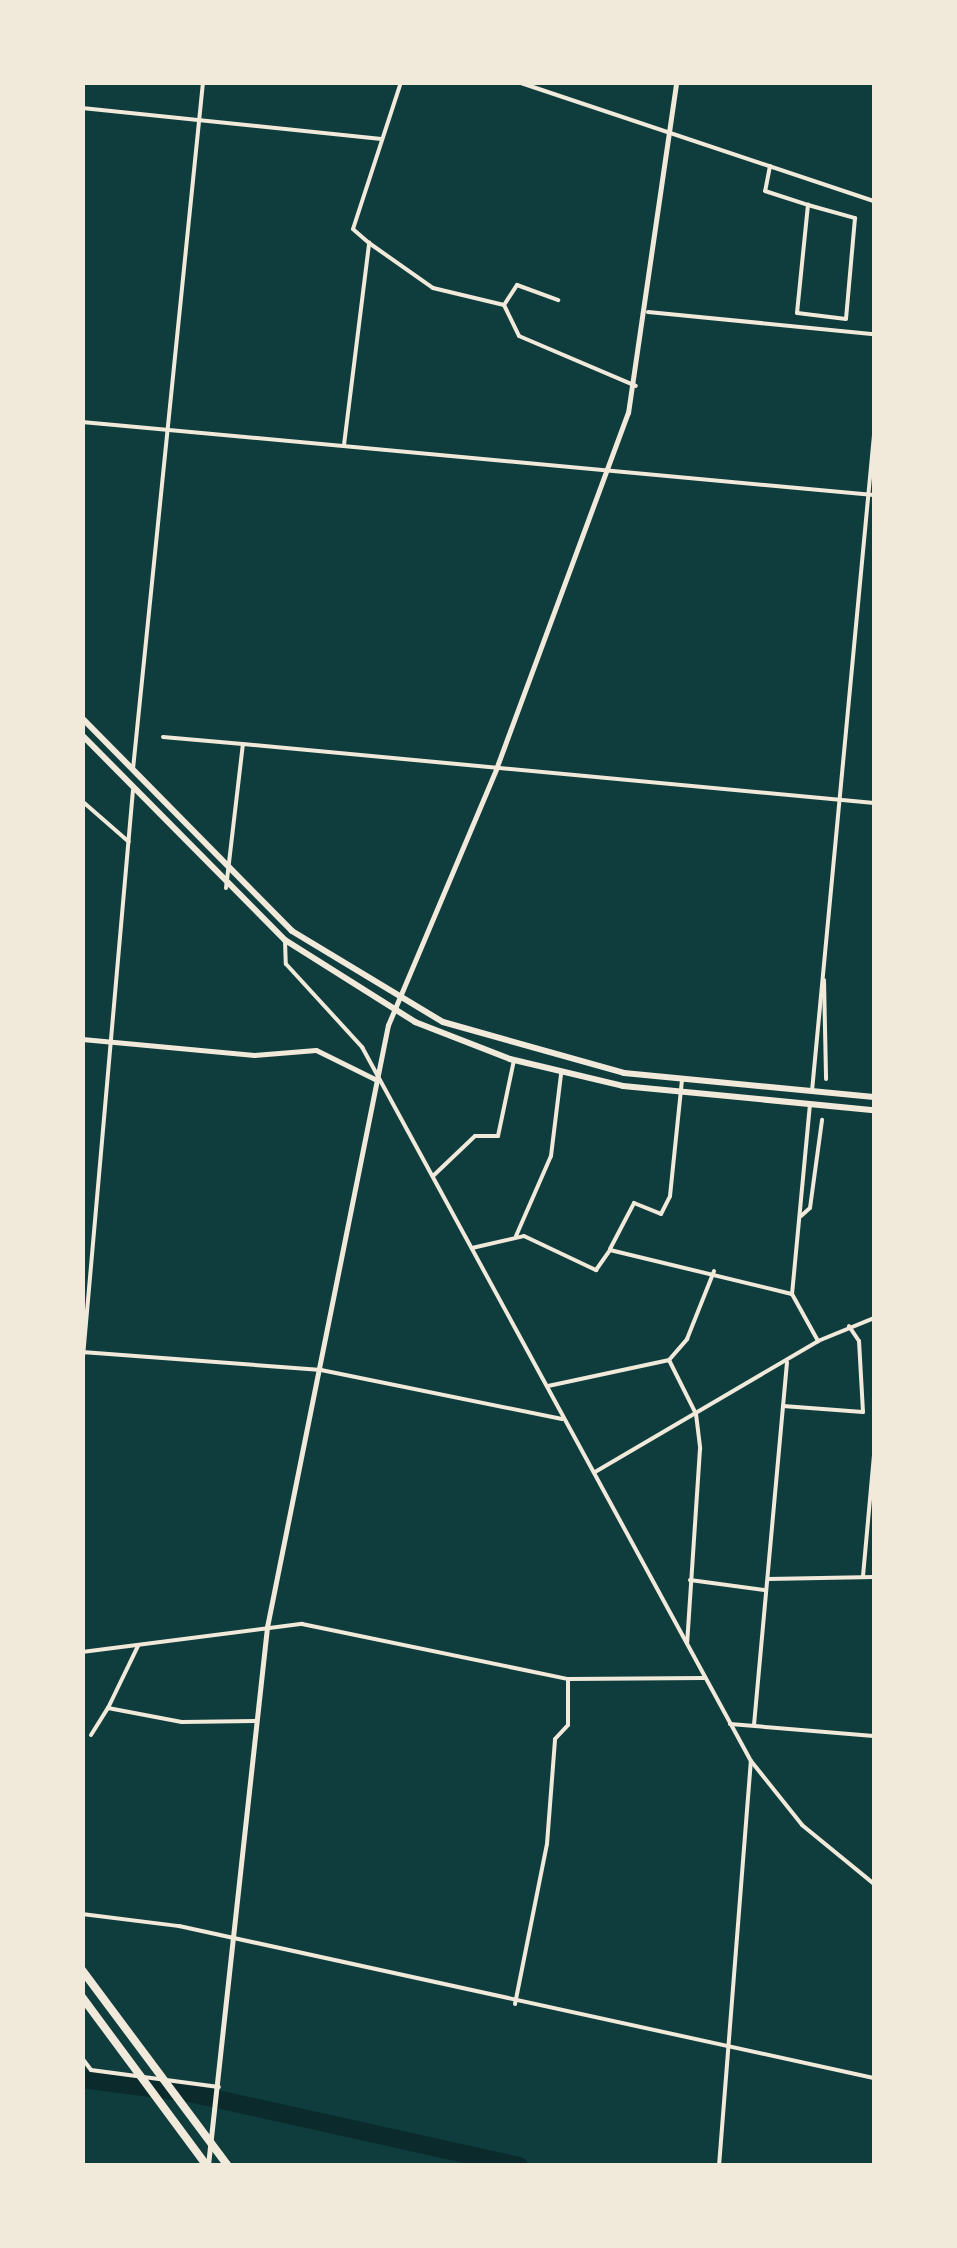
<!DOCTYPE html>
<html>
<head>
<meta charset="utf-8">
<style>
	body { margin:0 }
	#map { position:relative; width:957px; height:2248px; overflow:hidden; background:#0f3d3e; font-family:"Work Sans",sans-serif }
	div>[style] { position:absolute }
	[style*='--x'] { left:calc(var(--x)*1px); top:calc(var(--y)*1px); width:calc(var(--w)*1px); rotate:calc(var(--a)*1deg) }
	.river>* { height:18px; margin:-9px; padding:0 9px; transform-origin:9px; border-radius:9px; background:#0a2a2b }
	.minor>* { height:4px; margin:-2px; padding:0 2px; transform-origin:2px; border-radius:2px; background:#f1e9da }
	.tertiary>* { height:5px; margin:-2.5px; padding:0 2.5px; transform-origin:2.5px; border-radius:2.5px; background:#f1e9da }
	.primary>* { height:6px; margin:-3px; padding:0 3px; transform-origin:3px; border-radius:3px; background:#f1e9da }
	.motorway>* { height:8px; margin:-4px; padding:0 4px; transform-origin:4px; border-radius:4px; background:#f1e9da }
	span { translate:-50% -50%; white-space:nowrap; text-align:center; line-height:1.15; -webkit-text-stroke:8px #f1e9da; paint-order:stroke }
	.frame { position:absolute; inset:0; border:85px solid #f1e9da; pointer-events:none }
</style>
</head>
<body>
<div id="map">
	<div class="river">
		<i style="--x:82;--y:2079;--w:113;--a:7.6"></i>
		<i style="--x:194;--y:2094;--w:333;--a:12.5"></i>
	</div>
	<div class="minor">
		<i style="--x:518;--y:82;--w:375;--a:18.5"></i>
		<i style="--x:82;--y:108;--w:301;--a:5.9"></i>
		<i style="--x:770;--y:166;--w:25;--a:101"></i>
		<i style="--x:765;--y:191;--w:45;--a:18"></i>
		<i style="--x:808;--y:205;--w:49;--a:15.5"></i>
		<i style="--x:855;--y:218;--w:101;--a:95.1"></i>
		<i style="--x:846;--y:319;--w:49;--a:-173"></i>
		<i style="--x:797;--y:313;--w:109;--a:-84.2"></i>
		<i style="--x:369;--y:243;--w:78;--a:35.1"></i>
		<i style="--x:433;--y:288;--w:73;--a:13.5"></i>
		<i style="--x:504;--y:305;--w:24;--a:-57"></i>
		<i style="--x:517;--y:285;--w:44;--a:20.1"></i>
		<i style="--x:504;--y:305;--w:34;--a:64"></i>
		<i style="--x:519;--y:336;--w:127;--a:23.1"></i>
		<i style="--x:648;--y:312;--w:227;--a:5.6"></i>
		<i style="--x:82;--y:422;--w:795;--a:5.27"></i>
		<i style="--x:344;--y:445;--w:204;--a:-82.9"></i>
		<i style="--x:369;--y:243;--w:21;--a:-139"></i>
		<i style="--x:353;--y:229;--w:155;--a:-71.9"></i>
		<i style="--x:163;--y:737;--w:80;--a:5"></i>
		<i style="--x:133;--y:769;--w:691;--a:-84.18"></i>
		<i style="--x:82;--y:801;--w:62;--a:41.1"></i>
		<i style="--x:226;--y:888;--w:145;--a:-83.3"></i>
		<i style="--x:243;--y:744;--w:634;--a:5.34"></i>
		<i style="--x:285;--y:941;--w:23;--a:88"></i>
		<i style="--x:286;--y:964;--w:113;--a:47.5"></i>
		<i style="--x:362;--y:1047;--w:813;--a:61.42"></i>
		<i style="--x:751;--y:1761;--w:82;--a:51.4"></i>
		<i style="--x:802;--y:1825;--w:93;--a:39.3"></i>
		<i style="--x:824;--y:980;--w:99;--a:88.8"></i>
		<i style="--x:812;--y:1091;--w:659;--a:-84.6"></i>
		<i style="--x:810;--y:1104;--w:191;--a:95.4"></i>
		<i style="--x:792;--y:1294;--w:54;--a:61"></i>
		<i style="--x:433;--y:1176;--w:58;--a:-43.6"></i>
		<i style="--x:475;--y:1136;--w:23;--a:0"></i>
		<i style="--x:498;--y:1136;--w:78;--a:-78.1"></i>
		<i style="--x:801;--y:1216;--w:12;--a:-42"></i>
		<i style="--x:810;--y:1208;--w:89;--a:-82.2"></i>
		<i style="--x:516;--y:1236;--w:87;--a:-66.4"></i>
		<i style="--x:551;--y:1156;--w:83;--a:-83"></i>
		<i style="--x:472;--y:1248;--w:53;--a:-13"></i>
		<i style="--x:524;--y:1236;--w:80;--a:25.3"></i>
		<i style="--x:596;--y:1270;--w:24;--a:-55"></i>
		<i style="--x:610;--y:1250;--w:187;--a:13.6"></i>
		<i style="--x:610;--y:1249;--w:52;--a:-62.4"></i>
		<i style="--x:634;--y:1203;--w:29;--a:22"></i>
		<i style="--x:661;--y:1214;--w:20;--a:-63"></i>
		<i style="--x:670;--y:1196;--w:118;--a:-84.1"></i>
		<i style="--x:82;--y:1352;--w:240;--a:4.3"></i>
		<i style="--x:321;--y:1370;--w:246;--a:11.5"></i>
		<i style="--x:669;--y:1360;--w:60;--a:63.4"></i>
		<i style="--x:696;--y:1414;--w:35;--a:83"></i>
		<i style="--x:700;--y:1449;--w:194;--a:93.8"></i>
		<i style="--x:82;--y:1368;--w:580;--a:-84.96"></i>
		<i style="--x:548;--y:1386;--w:124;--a:-12.1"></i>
		<i style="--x:669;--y:1360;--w:28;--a:-49"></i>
		<i style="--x:687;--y:1339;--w:73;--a:-68.3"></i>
		<i style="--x:783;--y:1406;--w:80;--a:4.3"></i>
		<i style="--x:863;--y:1412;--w:71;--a:-93.2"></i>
		<i style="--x:859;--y:1341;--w:18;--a:-124"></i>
		<i style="--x:595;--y:1472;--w:259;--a:-30.4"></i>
		<i style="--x:818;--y:1341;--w:61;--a:-22.3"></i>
		<i style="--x:863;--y:1576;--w:121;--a:-84.8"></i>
		<i style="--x:768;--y:1579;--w:106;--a:-1.1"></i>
		<i style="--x:690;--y:1580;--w:75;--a:7.7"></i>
		<i style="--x:82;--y:1652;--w:222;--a:-7.3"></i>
		<i style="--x:302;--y:1624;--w:272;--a:11.7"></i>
		<i style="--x:568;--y:1679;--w:136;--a:-0.4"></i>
		<i style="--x:108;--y:1708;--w:69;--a:-64.2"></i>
		<i style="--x:730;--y:1724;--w:144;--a:4.8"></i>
		<i style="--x:754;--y:1725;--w:364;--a:-84.8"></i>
		<i style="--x:91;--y:1735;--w:32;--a:-58"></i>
		<i style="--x:108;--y:1708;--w:75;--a:10.7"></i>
		<i style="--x:182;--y:1722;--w:73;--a:-0.8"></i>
		<i style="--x:82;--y:1914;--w:98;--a:7.1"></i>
		<i style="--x:179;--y:1926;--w:711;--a:12.34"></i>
		<i style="--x:515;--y:2004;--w:163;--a:-78.7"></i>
		<i style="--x:547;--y:1844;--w:105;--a:-85.6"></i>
		<i style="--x:555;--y:1739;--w:19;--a:-47"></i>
		<i style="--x:568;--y:1725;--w:46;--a:-90"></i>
		<i style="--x:82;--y:2058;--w:15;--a:53"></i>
		<i style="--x:91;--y:2070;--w:129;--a:7.6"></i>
		<i style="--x:719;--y:2166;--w:406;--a:-85.5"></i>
	</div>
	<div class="tertiary">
		<i style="--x:82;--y:1039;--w:173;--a:5.3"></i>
		<i style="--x:254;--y:1055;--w:62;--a:-4.6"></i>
		<i style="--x:316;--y:1050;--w:66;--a:26.2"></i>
		<i style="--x:208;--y:2165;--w:541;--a:-83.74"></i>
		<i style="--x:267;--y:1627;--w:614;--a:-78.64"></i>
		<i style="--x:388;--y:1025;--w:278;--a:-67.1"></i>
		<i style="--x:496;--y:769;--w:380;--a:-69.7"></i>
		<i style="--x:628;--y:413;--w:334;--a:-81.7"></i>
	</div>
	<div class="primary">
		<i style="--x:82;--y:718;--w:299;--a:45.4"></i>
		<i style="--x:292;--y:931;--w:176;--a:31.1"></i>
		<i style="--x:443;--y:1022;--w:188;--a:15.7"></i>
		<i style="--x:624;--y:1073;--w:251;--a:5.5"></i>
		<i style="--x:82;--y:735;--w:289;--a:45.3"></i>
		<i style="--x:285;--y:940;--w:154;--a:32.2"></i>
		<i style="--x:415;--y:1022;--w:102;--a:21.3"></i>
		<i style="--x:510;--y:1059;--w:116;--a:13.4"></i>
		<i style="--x:623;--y:1086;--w:252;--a:5.5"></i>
	</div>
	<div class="motorway">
		<i style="--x:82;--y:1970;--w:244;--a:53.3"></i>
		<i style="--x:82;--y:1997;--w:210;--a:53.5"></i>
	</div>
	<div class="frame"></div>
</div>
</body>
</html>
